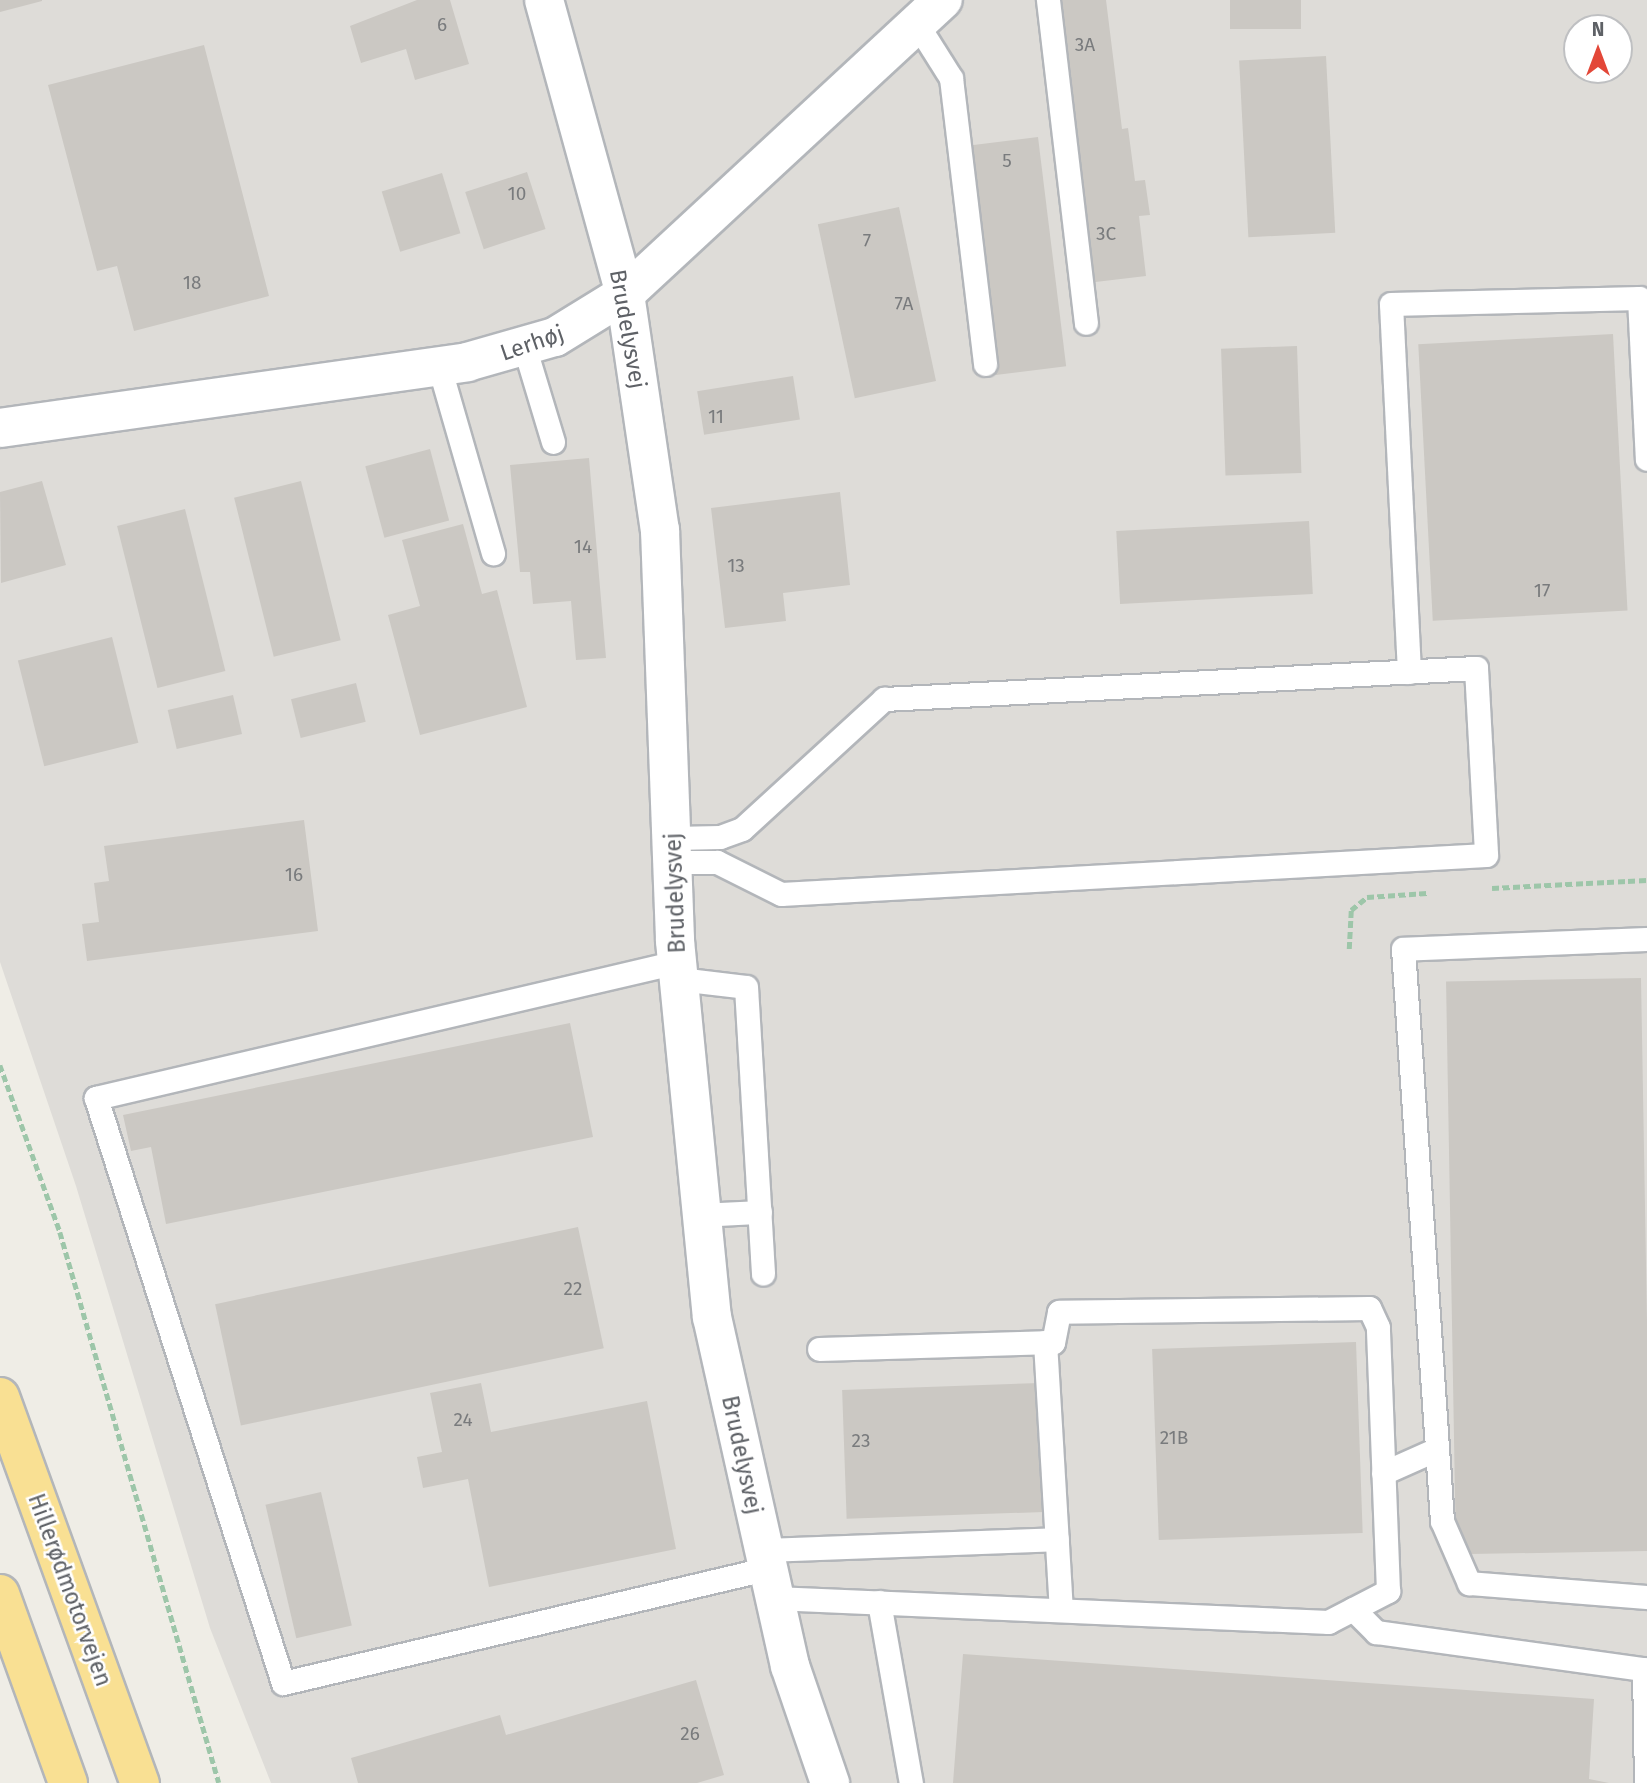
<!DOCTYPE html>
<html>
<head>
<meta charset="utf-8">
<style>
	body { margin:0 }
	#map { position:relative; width:1647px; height:1783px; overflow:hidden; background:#efede6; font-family:"Fira Sans",sans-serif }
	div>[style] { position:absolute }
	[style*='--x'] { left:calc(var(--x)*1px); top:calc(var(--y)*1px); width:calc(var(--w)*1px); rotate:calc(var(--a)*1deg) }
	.industrial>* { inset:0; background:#dedcd8 }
	.building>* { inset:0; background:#cbc8c3; transform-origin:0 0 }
	.path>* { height:4.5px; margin-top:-2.25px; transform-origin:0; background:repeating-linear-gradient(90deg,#9dc6a9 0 7px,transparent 0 10.5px) }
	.roads { filter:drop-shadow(2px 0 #b3b6ba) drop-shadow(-2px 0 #b3b6ba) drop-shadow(0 2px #b3b6ba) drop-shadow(0 -2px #b3b6ba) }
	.service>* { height:23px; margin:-11.5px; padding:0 11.5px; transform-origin:11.5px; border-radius:11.5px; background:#fff }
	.minor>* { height:38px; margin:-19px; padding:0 19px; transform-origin:19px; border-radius:19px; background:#fff }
	.motorway>* { height:38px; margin:-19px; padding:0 19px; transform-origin:19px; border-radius:19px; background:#f9e093 }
	span { translate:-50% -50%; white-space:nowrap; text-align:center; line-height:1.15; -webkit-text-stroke:5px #fff; paint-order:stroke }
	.number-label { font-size:19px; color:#797b7d }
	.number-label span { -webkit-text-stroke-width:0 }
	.street-label { font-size:23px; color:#5e6166 }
	.north { position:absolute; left:1563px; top:14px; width:70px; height:70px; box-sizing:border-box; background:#fff; border:2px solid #bfc0c2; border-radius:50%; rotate:0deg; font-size:19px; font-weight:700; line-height:28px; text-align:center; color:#5e6166 }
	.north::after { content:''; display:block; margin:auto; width:24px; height:32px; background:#e34738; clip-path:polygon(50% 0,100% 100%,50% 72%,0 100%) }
</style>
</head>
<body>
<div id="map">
	<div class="industrial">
		<i style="clip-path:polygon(evenodd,0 0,1647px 0,1647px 1783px,271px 1783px,210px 1628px,76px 1186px,0 962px,0 0,1577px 28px,1619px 28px,1619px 70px,1577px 70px,1577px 28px)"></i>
	</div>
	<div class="building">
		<i style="clip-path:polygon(0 0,42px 0,42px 1px,0 12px)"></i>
		<i style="clip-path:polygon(417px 0,450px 0,469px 64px,415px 80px,406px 49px,361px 63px,350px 26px)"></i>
		<i style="clip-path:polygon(1054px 0,1106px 0,1122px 129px,1128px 128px,1135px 181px,1145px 180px,1150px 215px,1139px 216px,1146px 276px,1087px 283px)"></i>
		<i style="left:1230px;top:0;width:71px;height:29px"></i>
		<i style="clip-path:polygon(204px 45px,269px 296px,134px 331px,117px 266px,97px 271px,48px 85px)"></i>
		<i style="left:1326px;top:56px;width:177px;height:87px;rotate:87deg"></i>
		<i style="left:1038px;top:137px;width:231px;height:71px;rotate:83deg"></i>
		<i style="left:527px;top:172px;width:60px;height:65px;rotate:72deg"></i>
		<i style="left:442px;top:173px;width:63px;height:63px;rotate:73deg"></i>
		<i style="left:899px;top:207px;width:178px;height:83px;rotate:78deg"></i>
		<i style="left:1613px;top:334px;width:277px;height:195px;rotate:87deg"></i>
		<i style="left:1297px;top:346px;width:127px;height:76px;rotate:88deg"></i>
		<i style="left:793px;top:376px;width:44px;height:97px;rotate:81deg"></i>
		<i style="left:430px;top:449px;width:74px;height:67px;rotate:75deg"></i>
		<i style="clip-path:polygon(589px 458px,606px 658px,576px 660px,571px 601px,533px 604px,530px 572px,520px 572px,510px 465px)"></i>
		<i style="clip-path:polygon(42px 481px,66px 565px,1px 583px,0 492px)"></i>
		<i style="left:301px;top:481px;width:164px;height:69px;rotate:76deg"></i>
		<i style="clip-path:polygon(840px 492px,850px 585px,783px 593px,786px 621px,725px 628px,711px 508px)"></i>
		<i style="left:185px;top:509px;width:167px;height:70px;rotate:76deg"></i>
		<i style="left:1309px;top:521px;width:73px;height:193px;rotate:87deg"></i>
		<i style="clip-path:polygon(463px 524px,482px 594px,497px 590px,527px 707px,420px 735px,388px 615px,420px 606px,402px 540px)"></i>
		<i style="left:112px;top:637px;width:109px;height:97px;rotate:76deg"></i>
		<i style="left:356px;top:683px;width:40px;height:67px;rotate:76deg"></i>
		<i style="left:233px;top:695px;width:40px;height:67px;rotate:77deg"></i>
		<i style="clip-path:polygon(304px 820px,318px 931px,87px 961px,82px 924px,99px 922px,94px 883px,109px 881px,104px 846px)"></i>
		<i style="left:1641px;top:978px;width:573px;height:195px;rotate:89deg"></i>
		<i style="clip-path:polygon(570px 1023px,593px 1137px,166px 1224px,151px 1147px,131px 1151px,123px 1115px)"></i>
		<i style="left:578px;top:1227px;width:124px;height:371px;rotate:78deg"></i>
		<i style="left:1356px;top:1342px;width:191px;height:204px;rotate:88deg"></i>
		<i style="clip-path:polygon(481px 1383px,491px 1432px,647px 1401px,676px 1549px,489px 1587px,468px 1479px,423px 1488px,417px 1457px,442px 1452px,430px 1393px)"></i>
		<i style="left:1040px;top:1383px;width:129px;height:198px;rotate:88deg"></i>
		<i style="left:321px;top:1492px;width:137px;height:57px;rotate:77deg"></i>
		<i style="clip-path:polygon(963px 1654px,1594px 1699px,1589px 1779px,1609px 1783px,953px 1783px)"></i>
		<i style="clip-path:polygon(696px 1680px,724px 1775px,697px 1783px,358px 1783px,351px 1758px,500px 1715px,506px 1735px)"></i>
	</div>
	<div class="path">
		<i style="--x:1492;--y:888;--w:155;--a:-3"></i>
		<i style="--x:1349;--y:949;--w:39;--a:-87"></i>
		<i style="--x:1351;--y:910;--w:21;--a:-39"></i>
		<i style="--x:1367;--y:897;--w:60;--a:-3.8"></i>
		<i style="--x:0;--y:1065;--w:177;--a:70.2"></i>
		<i style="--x:60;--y:1232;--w:573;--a:73.9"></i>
	</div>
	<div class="roads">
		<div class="service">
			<i style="--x:1048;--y:0;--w:325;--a:83.3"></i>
			<i style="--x:917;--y:24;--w:64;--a:57.8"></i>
			<i style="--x:951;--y:78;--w:288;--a:83.2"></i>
			<i style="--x:525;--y:349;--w:97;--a:73.2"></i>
			<i style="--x:439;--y:366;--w:195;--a:73.9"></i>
			<i style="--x:1409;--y:672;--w:368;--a:-92.8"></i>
			<i style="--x:1391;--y:304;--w:248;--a:-1.4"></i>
			<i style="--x:1639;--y:298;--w:161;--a:87.2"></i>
			<i style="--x:673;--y:838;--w:47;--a:-1.2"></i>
			<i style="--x:720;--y:837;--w:23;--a:-20"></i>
			<i style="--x:742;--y:829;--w:193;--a:-42.5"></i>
			<i style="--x:884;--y:699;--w:593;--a:-3"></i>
			<i style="--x:1476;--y:668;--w:187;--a:86.9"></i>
			<i style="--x:1486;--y:855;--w:706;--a:176.83"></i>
			<i style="--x:781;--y:894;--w:72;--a:-153.4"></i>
			<i style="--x:717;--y:862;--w:43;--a:180"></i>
			<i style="--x:1647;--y:939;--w:244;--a:177.7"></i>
			<i style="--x:1403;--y:949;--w:573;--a:86.1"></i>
			<i style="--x:1442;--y:1521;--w:68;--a:66.5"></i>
			<i style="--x:1469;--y:1583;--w:179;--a:4.5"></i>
			<i style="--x:677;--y:962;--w:597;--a:166.83"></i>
			<i style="--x:96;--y:1098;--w:614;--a:72.27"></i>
			<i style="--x:283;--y:1683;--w:497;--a:-13.3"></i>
			<i style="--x:679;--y:979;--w:67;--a:6.8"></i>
			<i style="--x:746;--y:987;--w:287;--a:86.6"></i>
			<i style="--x:700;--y:1215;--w:60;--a:-2.9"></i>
			<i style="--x:1045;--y:1342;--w:268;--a:86.6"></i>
			<i style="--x:1383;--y:1473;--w:59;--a:-24"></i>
			<i style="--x:763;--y:1550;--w:294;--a:-2.1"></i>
			<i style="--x:774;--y:1598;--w:555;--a:2.48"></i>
			<i style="--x:1328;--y:1622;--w:68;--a:-27.3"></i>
			<i style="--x:1388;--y:1591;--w:264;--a:-92.2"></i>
			<i style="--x:1378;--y:1327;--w:21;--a:-115"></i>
			<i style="--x:1369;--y:1308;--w:310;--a:179.3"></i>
			<i style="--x:1059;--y:1312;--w:31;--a:101"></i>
			<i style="--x:1053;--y:1342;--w:234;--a:178.3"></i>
			<i style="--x:879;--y:1602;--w:184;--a:80"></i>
			<i style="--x:1353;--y:1609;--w:33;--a:45"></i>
			<i style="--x:1376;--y:1632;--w:271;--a:7.9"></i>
			<i style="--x:1644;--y:1669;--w:114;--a:89"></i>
		</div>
		<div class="minor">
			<i style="--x:544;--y:0;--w:305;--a:74.6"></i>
			<i style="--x:625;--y:294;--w:239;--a:81.6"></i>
			<i style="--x:660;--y:530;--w:411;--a:87.9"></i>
			<i style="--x:675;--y:941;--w:378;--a:84.4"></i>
			<i style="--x:712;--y:1317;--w:358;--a:77.4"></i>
			<i style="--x:790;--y:1666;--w:124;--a:71.1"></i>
			<i style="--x:0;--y:428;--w:472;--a:-8"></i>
			<i style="--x:467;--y:362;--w:91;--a:-15.9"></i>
			<i style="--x:555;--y:337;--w:82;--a:-31.6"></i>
			<i style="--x:625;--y:294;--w:433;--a:-42.8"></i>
		</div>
		<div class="motorway">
			<i style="--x:0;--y:1397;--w:411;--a:70.1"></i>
			<i style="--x:0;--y:1594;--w:201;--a:70.2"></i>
		</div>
	</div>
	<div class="number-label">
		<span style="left:442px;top:25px">6</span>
		<span style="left:1085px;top:45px">3A</span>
		<span style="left:1007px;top:161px">5</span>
		<span style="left:517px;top:194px">10</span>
		<span style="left:1106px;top:234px">3C</span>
		<span style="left:867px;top:241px">7</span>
		<span style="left:192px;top:283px">18</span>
		<span style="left:904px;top:304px">7A</span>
		<span style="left:716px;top:417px">11</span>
		<span style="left:583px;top:547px">14</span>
		<span style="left:736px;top:566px">13</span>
		<span style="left:1542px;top:591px">17</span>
		<span style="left:294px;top:875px">16</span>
		<span style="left:573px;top:1289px">22</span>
		<span style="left:463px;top:1420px">24</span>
		<span style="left:1174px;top:1438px">21B</span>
		<span style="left:861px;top:1441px">23</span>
		<span style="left:690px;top:1734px">26</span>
	</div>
	<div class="street-label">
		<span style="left:628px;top:329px;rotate:80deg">Brudelysvej</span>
		<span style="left:532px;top:343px;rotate:-19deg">Lerhøj</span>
		<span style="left:675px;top:893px;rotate:-92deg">Brudelysvej</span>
		<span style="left:742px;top:1455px;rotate:78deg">Brudelysvej</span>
		<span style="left:70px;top:1590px;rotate:70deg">Hillerødmotorvejen</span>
	</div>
	<div class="north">N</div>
</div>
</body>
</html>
